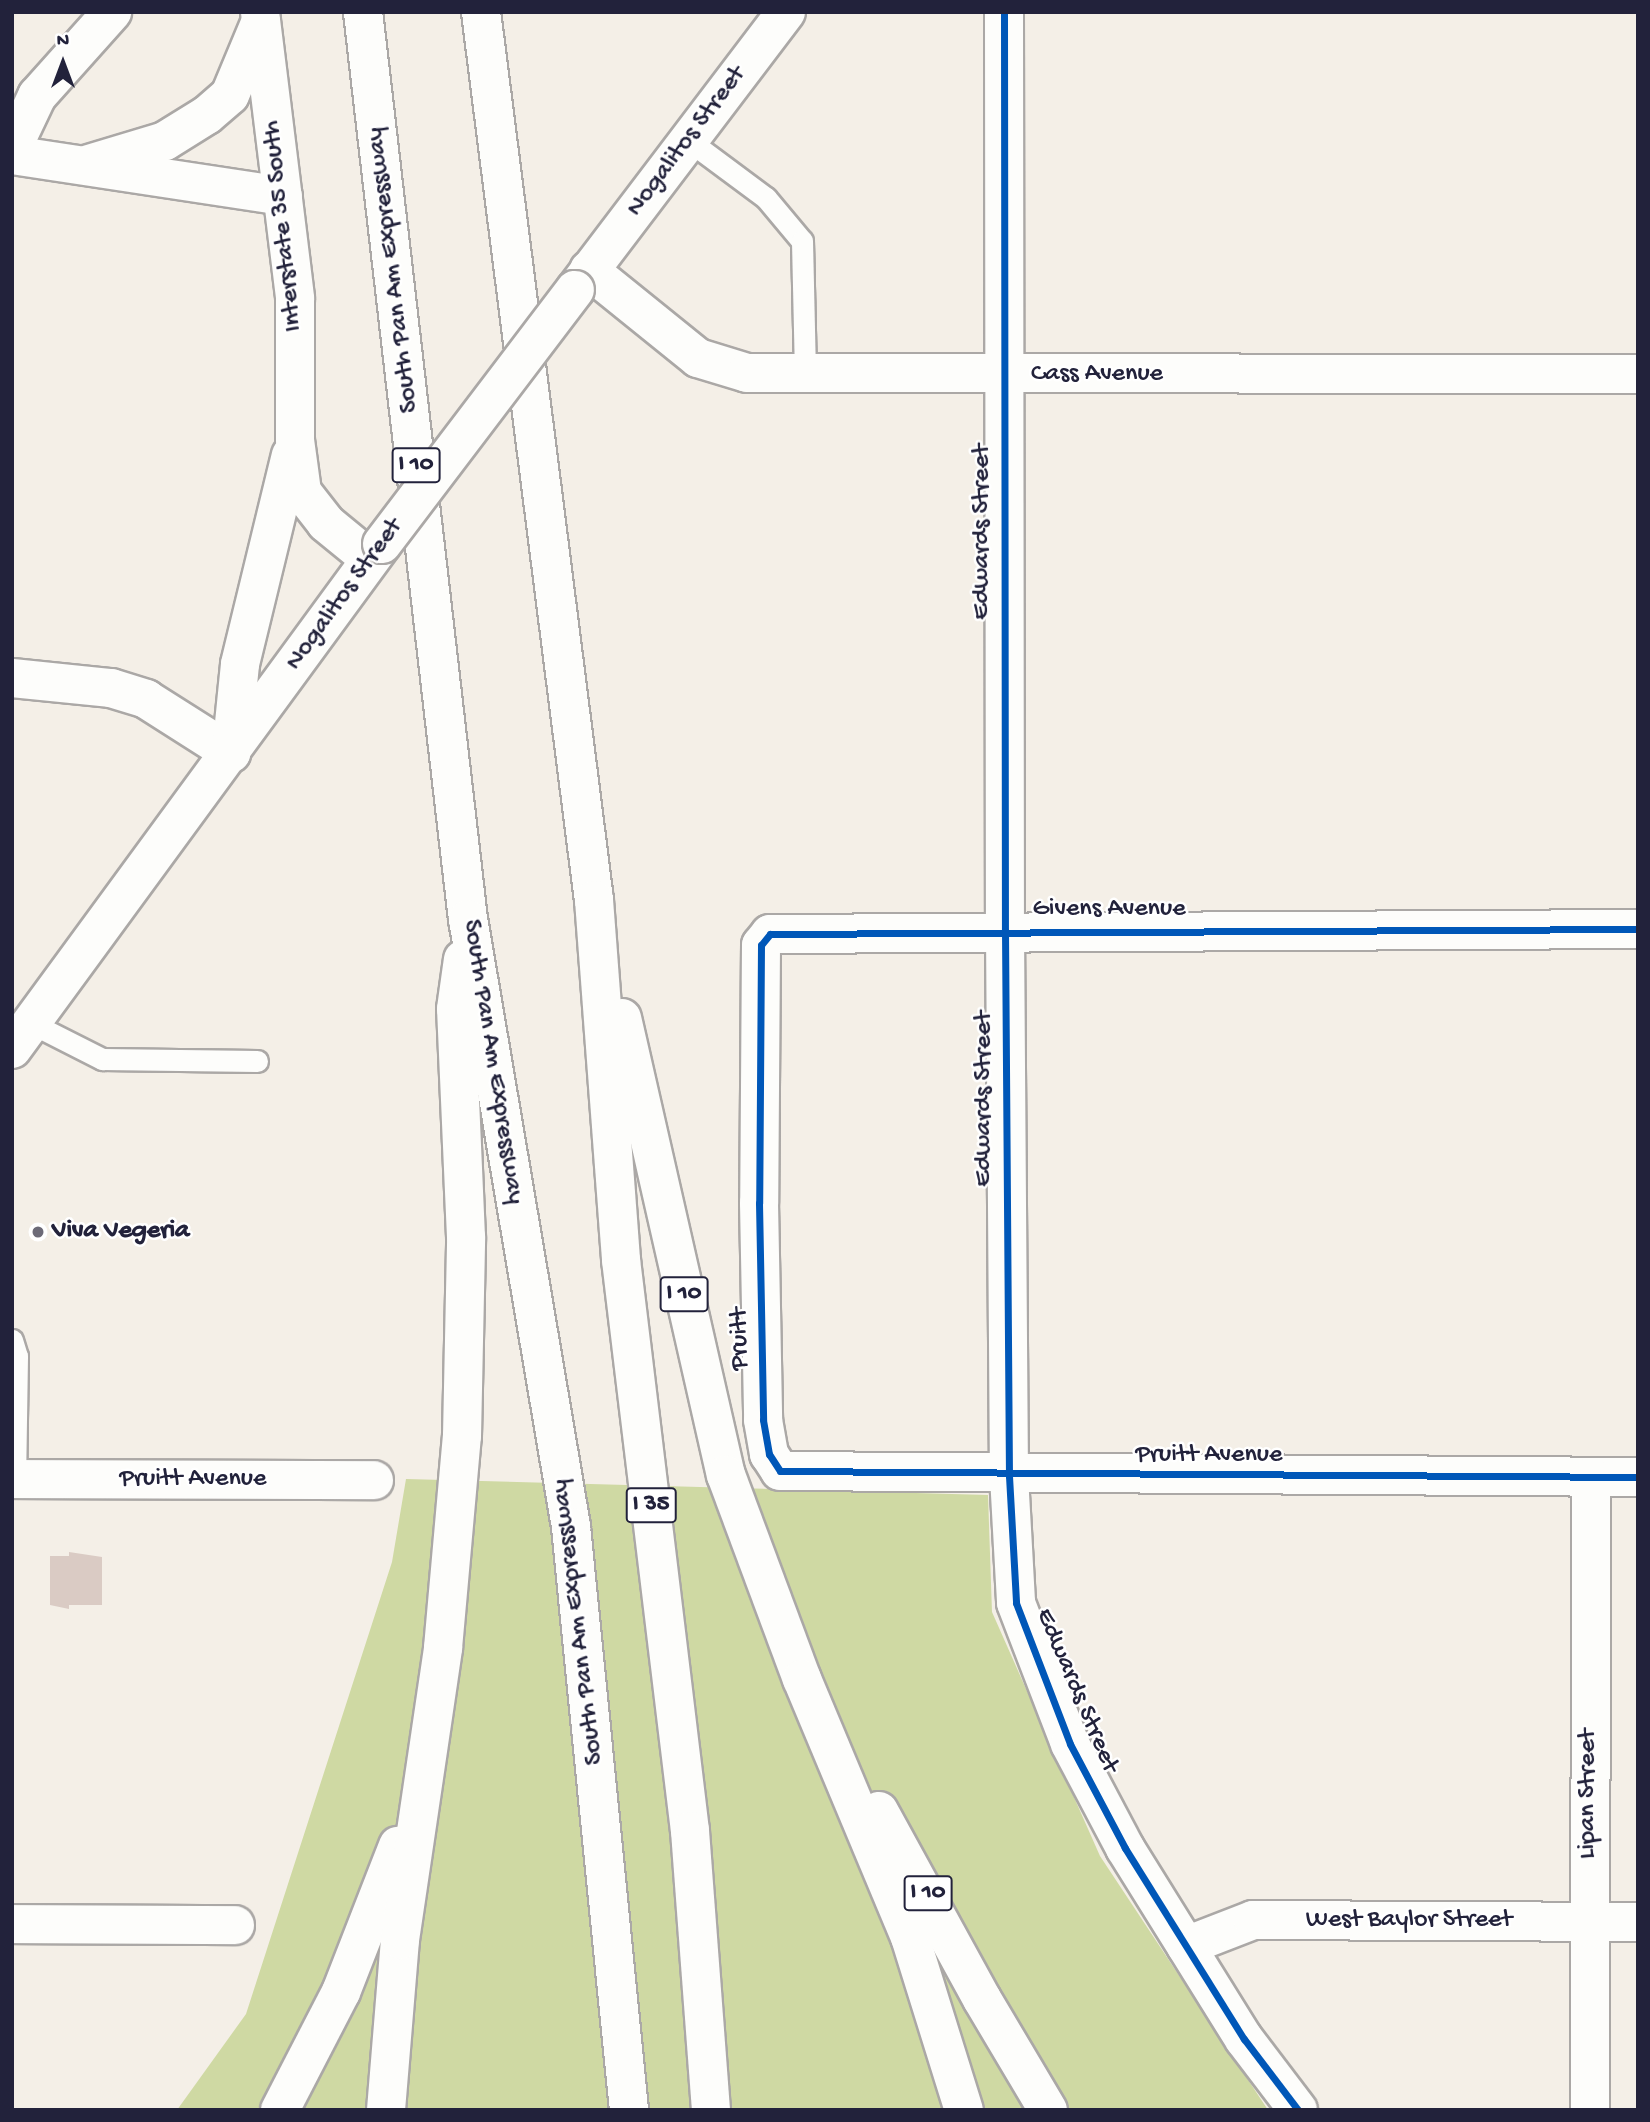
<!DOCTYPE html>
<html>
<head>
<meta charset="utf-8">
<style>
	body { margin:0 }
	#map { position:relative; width:1650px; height:2122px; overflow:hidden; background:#f4efe7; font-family:"Gochi Hand",sans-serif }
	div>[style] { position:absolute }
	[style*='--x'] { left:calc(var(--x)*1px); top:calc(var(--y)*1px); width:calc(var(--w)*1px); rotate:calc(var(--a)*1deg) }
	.green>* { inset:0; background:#cfd9a3 }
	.building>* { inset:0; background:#dacbc4 }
	.roads { filter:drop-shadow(2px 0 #aba8a6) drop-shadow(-2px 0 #aba8a6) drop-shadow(0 2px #aba8a6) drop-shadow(0 -2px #aba8a6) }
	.service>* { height:21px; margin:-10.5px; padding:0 10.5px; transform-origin:10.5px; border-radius:10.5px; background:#fdfdfb }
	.minor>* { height:38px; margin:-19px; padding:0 19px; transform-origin:19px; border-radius:19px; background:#fdfdfb }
	.secondary>* { height:38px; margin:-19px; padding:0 19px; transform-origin:19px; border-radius:19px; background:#fdfdfb }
	.primary>* { height:38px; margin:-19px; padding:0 19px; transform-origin:19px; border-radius:19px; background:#fdfdfb }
	.motorway>* { height:38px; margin:-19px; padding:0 19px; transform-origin:19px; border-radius:19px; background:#fdfdfb }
	.bridges { filter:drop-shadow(2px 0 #aba8a6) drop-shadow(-2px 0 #aba8a6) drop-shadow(0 2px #aba8a6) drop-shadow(0 -2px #aba8a6) }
	.primary-bridge>* { height:38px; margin:-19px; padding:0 19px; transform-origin:19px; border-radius:19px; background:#fdfdfb }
	.cycleway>* { height:7px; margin:-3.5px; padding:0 3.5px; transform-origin:3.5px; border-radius:3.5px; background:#0057b8 }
	.dots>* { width:19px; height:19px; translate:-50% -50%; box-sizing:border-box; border:4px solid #fff; border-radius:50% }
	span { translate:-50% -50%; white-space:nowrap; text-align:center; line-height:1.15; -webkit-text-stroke:5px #fff; paint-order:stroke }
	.shield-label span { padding:2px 5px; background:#fff; border:2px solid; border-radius:5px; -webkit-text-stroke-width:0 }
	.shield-label { font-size:24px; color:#22223b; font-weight:700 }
	.street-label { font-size:26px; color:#22223b }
	.poi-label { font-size:26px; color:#22223b; font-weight:700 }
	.left { translate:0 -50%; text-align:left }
	.frame { position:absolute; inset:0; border:14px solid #22223b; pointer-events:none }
	.north { position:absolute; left:28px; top:28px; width:70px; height:70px; -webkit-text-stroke:5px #fff; paint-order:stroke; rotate:0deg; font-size:19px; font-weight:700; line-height:28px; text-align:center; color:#22223b }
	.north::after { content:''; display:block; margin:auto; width:24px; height:32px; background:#22223b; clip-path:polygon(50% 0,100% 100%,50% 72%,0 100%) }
</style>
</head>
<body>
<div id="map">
	<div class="green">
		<i style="clip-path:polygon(406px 1479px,988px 1495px,992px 1612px,1100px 1856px,1268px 2110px,177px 2110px,246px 2014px,392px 1562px)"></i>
	</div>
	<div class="building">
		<i style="clip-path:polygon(69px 1552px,102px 1557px,102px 1605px,69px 1605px,69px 1609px,50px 1605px,50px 1556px,69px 1556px)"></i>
	</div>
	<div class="roads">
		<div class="service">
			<i style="--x:688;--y:140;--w:97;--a:36.6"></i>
			<i style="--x:766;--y:198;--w:56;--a:50.1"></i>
			<i style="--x:802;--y:241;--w:135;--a:88.7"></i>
			<i style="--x:31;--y:1023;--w:80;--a:26.9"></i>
			<i style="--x:102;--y:1059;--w:155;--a:0.7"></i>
			<i style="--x:12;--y:1340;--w:17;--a:73"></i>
			<i style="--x:17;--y:1356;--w:123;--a:90.9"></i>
		</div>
		<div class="minor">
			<i style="--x:1004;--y:12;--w:919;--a:89.94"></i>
			<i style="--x:1005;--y:931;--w:545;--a:89.58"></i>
			<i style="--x:1009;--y:1476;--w:127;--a:86.8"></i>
			<i style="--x:1016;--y:1603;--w:151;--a:69"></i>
			<i style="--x:1070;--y:1744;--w:118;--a:62.1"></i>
			<i style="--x:1125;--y:1848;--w:225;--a:58.1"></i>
			<i style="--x:1244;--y:2039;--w:89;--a:52.7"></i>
			<i style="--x:12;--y:149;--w:59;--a:-64.7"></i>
			<i style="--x:37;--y:96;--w:113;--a:-48.2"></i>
			<i style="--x:12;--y:155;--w:274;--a:8.6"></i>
			<i style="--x:89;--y:164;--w:79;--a:-16.8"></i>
			<i style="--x:165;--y:141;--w:49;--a:-31.8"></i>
			<i style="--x:207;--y:115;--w:30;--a:-41"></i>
			<i style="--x:230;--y:95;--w:80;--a:-67.3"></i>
			<i style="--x:589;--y:270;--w:140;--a:38.9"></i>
			<i style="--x:698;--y:358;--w:51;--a:17"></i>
			<i style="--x:747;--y:373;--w:891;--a:0.06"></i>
			<i style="--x:12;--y:678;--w:100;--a:5.8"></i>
			<i style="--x:111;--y:688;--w:37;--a:17"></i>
			<i style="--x:146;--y:699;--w:101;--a:32.4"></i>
			<i style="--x:1638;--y:929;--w:868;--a:179.67"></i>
			<i style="--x:770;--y:934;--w:14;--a:129"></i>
			<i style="--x:761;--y:945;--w:258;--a:90.4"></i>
			<i style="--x:759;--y:1203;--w:217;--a:88.9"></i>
			<i style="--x:763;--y:1420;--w:35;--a:80"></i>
			<i style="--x:769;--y:1454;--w:20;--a:57"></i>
			<i style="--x:780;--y:1471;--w:858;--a:0.4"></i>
			<i style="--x:12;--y:1479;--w:362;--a:0.2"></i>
			<i style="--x:12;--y:1924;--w:223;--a:0.3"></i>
			<i style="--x:1186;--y:1946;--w:72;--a:-21.2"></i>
			<i style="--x:1253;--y:1920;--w:385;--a:0.3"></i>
			<i style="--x:1590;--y:2110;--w:633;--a:-89.91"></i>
		</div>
		<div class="secondary">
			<i style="--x:260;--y:12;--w:289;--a:83"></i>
			<i style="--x:295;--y:299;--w:141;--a:90"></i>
			<i style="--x:295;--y:440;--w:52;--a:82.3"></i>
			<i style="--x:302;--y:492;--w:39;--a:52"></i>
			<i style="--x:326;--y:523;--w:57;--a:39.3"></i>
			<i style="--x:231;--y:753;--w:89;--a:-84.2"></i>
			<i style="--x:240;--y:664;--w:215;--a:-76.3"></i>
		</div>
		<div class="primary">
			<i style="--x:575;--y:290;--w:349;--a:-52.8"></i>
			<i style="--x:12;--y:1049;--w:626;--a:-53.77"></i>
		</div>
		<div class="motorway">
			<i style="--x:363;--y:12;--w:913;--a:83.4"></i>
			<i style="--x:468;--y:919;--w:617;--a:80.38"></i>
			<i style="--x:571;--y:1527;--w:586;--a:84.32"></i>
			<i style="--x:481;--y:12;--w:895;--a:82.75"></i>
			<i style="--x:594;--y:900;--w:361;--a:85.7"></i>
			<i style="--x:621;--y:1260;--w:575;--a:83.11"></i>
			<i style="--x:690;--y:1831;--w:280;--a:85.7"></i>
			<i style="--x:622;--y:1018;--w:469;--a:77.2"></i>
			<i style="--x:726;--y:1475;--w:218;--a:69.6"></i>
			<i style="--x:802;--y:1679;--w:280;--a:67.3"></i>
			<i style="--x:910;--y:1937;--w:181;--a:72.7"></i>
			<i style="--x:879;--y:1811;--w:214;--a:61.3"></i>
			<i style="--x:982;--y:1999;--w:129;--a:59.3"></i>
			<i style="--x:280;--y:2110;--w:133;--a:-62.7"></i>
			<i style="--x:341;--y:1992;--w:157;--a:-68.7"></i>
			<i style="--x:386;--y:2110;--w:171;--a:-85.3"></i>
			<i style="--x:400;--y:1940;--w:295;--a:-81.6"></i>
			<i style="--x:443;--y:1648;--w:213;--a:-84.9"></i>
			<i style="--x:462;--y:1436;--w:199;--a:-88.8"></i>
			<i style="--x:466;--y:1237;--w:228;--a:-92.5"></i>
			<i style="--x:456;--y:1009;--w:50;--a:-82"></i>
		</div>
	</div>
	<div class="bridges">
		<div class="primary-bridge">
			<i style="--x:382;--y:544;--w:319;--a:-52.8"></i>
		</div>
	</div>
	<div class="cycleway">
		<i style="--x:1004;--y:12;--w:919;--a:89.94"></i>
		<i style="--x:1005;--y:931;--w:545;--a:89.58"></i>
		<i style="--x:1009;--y:1476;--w:127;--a:86.8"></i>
		<i style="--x:1016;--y:1603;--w:151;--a:69"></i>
		<i style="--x:1070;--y:1744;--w:118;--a:62.1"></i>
		<i style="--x:1125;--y:1848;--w:225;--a:58.1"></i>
		<i style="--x:1244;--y:2039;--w:89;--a:52.7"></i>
		<i style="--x:1638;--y:929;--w:868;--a:179.67"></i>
		<i style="--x:770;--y:934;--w:14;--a:129"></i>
		<i style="--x:761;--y:945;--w:258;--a:90.4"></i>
		<i style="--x:759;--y:1203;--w:217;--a:88.9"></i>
		<i style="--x:763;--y:1420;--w:35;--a:80"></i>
		<i style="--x:769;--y:1454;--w:20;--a:57"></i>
		<i style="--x:780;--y:1471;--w:858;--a:0.4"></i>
	</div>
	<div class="dots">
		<i style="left:38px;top:1232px;background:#6c6a77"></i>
	</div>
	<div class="shield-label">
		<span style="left:416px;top:465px">I 10</span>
		<span style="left:684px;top:1294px">I 10</span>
		<span style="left:651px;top:1505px">I 35</span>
		<span style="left:928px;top:1893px">I 10</span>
	</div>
	<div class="street-label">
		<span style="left:687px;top:142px;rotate:-53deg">Nogalitos Street</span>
		<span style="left:284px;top:226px;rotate:-96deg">Interstate 35 South</span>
		<span style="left:394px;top:270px;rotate:-97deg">South Pan Am Expressway</span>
		<span style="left:1097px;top:375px">Cass Avenue</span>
		<span style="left:983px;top:532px;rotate:-90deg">Edwards Street</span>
		<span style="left:345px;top:595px;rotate:-54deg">Nogalitos Street</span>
		<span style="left:1109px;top:910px">Givens Avenue</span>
		<span style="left:492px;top:1062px;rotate:81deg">South Pan Am Expressway</span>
		<span style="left:985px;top:1099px;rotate:-90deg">Edwards Street</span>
		<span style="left:741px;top:1339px;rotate:-91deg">Pruitt</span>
		<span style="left:1209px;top:1456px">Pruitt Avenue</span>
		<span style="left:193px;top:1480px">Pruitt Avenue</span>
		<span style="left:579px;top:1622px;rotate:-97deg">South Pan Am Expressway</span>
		<span style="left:1076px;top:1691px;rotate:67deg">Edwards Street</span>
		<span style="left:1589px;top:1794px;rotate:-90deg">Lipan Street</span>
		<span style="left:1409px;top:1921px">West Baylor Street</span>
	</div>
	<div class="poi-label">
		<span class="left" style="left:52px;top:1232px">Viva Vegeria</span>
	</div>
	<div class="frame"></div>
	<div class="north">N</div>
</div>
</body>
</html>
